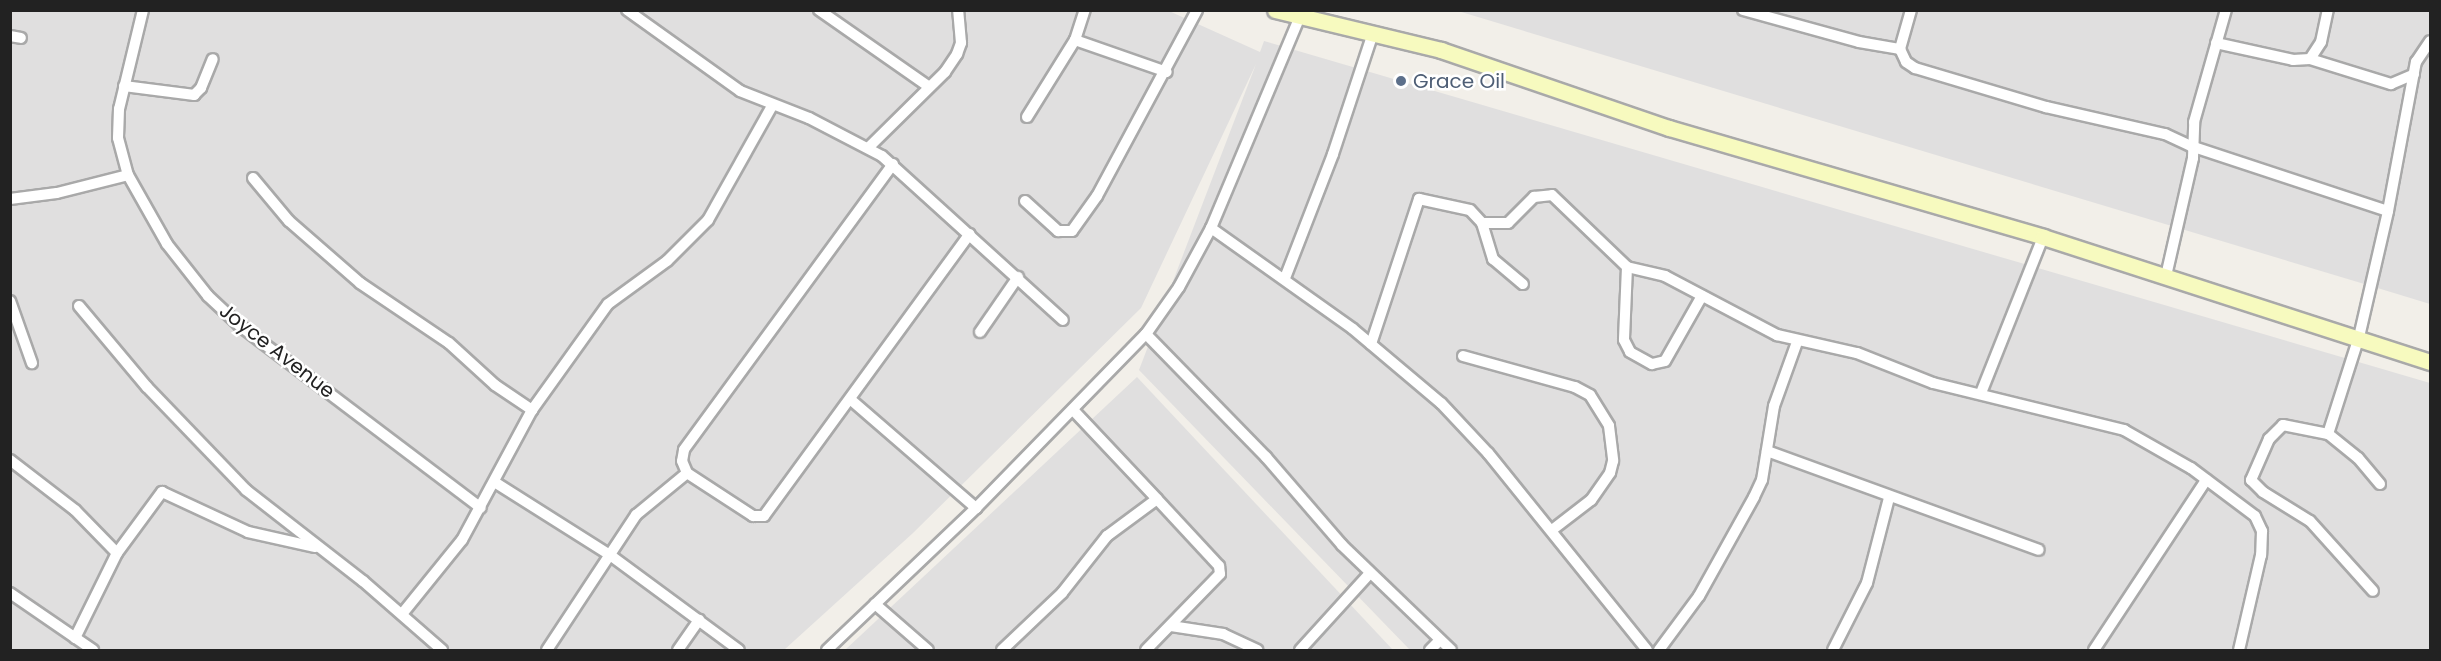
<!DOCTYPE html>
<html>
<head>
<meta charset="utf-8">
<style>
	body { margin:0 }
	#map { position:relative; width:2441px; height:661px; overflow:hidden; background:#f2efe9; font-family:Poppins,sans-serif }
	div>[style] { position:absolute }
	[style*='--x'] { left:calc(var(--x)*1px); top:calc(var(--y)*1px); width:calc(var(--w)*1px); rotate:calc(var(--a)*1deg) }
	.residential>* { inset:0; background:#e0dfdf }
	.roads { filter:drop-shadow(2px 0 #a9a9a9) drop-shadow(-2px 0 #a9a9a9) drop-shadow(0 2px #a9a9a9) drop-shadow(0 -2px #a9a9a9) }
	.minor>* { height:10px; margin:-5px; padding:0 5px; transform-origin:5px; border-radius:5px; background:#fff }
	.secondary>* { height:15px; margin:-7.5px; padding:0 7.5px; transform-origin:7.5px; border-radius:7.5px; background:#f7fabf }
	.dots>* { width:16px; height:16px; translate:-50% -50%; box-sizing:border-box; border:3px solid #fff; border-radius:50% }
	span { translate:-50% -50%; white-space:nowrap; text-align:center; line-height:1.15; -webkit-text-stroke:5px #fff; paint-order:stroke }
	.service-label { font-size:20px; color:#4e5e75 }
	.left { translate:0 -50%; text-align:left }
	.street-label { font-size:20px; color:#222 }
	.frame { position:absolute; inset:0; border:12px solid #222; pointer-events:none }
</style>
</head>
<body>
<div id="map">
	<div class="residential">
		<i style="clip-path:polygon(10px 11px,1169px 11px,1260px 52px,1264px 41px,2430px 383px,2430px 650px,1410px 650px,1139px 370px,1256px 64px,1141px 308px,913px 533px,784px 650px,11px 650px)"></i>
		<i style="clip-path:polygon(1458px 11px,2430px 11px,2430px 304px,2371px 286px)"></i>
		<i style="clip-path:polygon(1137px 377px,1393px 650px,845px 650px)"></i>
	</div>
	<div class="roads">
		<div class="minor">
			<i style="--x:143;--y:10;--w:102;--a:103.6"></i>
			<i style="--x:119;--y:109;--w:29;--a:92"></i>
			<i style="--x:118;--y:138;--w:38;--a:75"></i>
			<i style="--x:128;--y:175;--w:79;--a:60.5"></i>
			<i style="--x:167;--y:244;--w:66;--a:51.7"></i>
			<i style="--x:208;--y:296;--w:42;--a:43.1"></i>
			<i style="--x:239;--y:325;--w:303;--a:37.1"></i>
			<i style="--x:627;--y:10;--w:139;--a:35.6"></i>
			<i style="--x:740;--y:91;--w:74;--a:21.4"></i>
			<i style="--x:809;--y:118;--w:82;--a:27.5"></i>
			<i style="--x:882;--y:156;--w:244;--a:42.2"></i>
			<i style="--x:819;--y:10;--w:133;--a:34.9"></i>
			<i style="--x:1743;--y:10;--w:120;--a:15.4"></i>
			<i style="--x:1859;--y:42;--w:42;--a:9.7"></i>
			<i style="--x:1911;--y:10;--w:41;--a:105.8"></i>
			<i style="--x:1900;--y:49;--w:14;--a:65"></i>
			<i style="--x:1906;--y:62;--w:11;--a:34"></i>
			<i style="--x:1915;--y:68;--w:137;--a:16.6"></i>
			<i style="--x:2046;--y:107;--w:122;--a:12.8"></i>
			<i style="--x:2165;--y:134;--w:29;--a:25"></i>
			<i style="--x:2191;--y:146;--w:207;--a:18.3"></i>
			<i style="--x:10;--y:36;--w:11;--a:10"></i>
			<i style="--x:1075;--y:40;--w:97;--a:19.2"></i>
			<i style="--x:2216;--y:43;--w:79;--a:12.4"></i>
			<i style="--x:2293;--y:60;--w:17;--a:-3"></i>
			<i style="--x:2310;--y:59;--w:85;--a:17.2"></i>
			<i style="--x:2391;--y:84;--w:25;--a:-23"></i>
			<i style="--x:2310;--y:59;--w:20;--a:-57"></i>
			<i style="--x:2321;--y:42;--w:33;--a:-78"></i>
			<i style="--x:124;--y:86;--w:71;--a:7.3"></i>
			<i style="--x:194;--y:95;--w:10;--a:-45"></i>
			<i style="--x:201;--y:88;--w:31;--a:-68"></i>
			<i style="--x:1027;--y:117;--w:91;--a:-58.1"></i>
			<i style="--x:1075;--y:40;--w:32;--a:-72"></i>
			<i style="--x:869;--y:147;--w:107;--a:-44.6"></i>
			<i style="--x:945;--y:72;--w:22;--a:-56"></i>
			<i style="--x:957;--y:54;--w:12;--a:-70"></i>
			<i style="--x:961;--y:43;--w:33;--a:-95"></i>
			<i style="--x:893;--y:164;--w:354;--a:126.2"></i>
			<i style="--x:684;--y:450;--w:11;--a:100"></i>
			<i style="--x:682;--y:461;--w:13;--a:67"></i>
			<i style="--x:687;--y:473;--w:79;--a:33.1"></i>
			<i style="--x:753;--y:516;--w:11;--a:0"></i>
			<i style="--x:764;--y:516;--w:349;--a:-53.9"></i>
			<i style="--x:253;--y:178;--w:56;--a:50.1"></i>
			<i style="--x:289;--y:221;--w:94;--a:41.1"></i>
			<i style="--x:360;--y:283;--w:107;--a:34"></i>
			<i style="--x:449;--y:343;--w:62;--a:42.4"></i>
			<i style="--x:495;--y:385;--w:45;--a:34"></i>
			<i style="--x:10;--y:199;--w:47;--a:-7.3"></i>
			<i style="--x:57;--y:193;--w:73;--a:-14.2"></i>
			<i style="--x:1025;--y:201;--w:45;--a:42.3"></i>
			<i style="--x:1058;--y:231;--w:14;--a:0"></i>
			<i style="--x:1072;--y:231;--w:43;--a:-54.5"></i>
			<i style="--x:1097;--y:196;--w:211;--a:-61.7"></i>
			<i style="--x:1482;--y:223;--w:38;--a:73"></i>
			<i style="--x:1493;--y:259;--w:39;--a:40"></i>
			<i style="--x:1211;--y:228;--w:174;--a:35.4"></i>
			<i style="--x:1353;--y:329;--w:115;--a:40.1"></i>
			<i style="--x:1441;--y:403;--w:69;--a:46.8"></i>
			<i style="--x:1488;--y:453;--w:253;--a:51.1"></i>
			<i style="--x:1627;--y:267;--w:73;--a:92.4"></i>
			<i style="--x:1624;--y:340;--w:13;--a:63"></i>
			<i style="--x:1630;--y:352;--w:25;--a:29"></i>
			<i style="--x:1652;--y:364;--w:13;--a:-13"></i>
			<i style="--x:1665;--y:361;--w:75;--a:-60.4"></i>
			<i style="--x:2166;--y:276;--w:121;--a:-77.1"></i>
			<i style="--x:2193;--y:158;--w:36;--a:-88"></i>
			<i style="--x:2194;--y:122;--w:116;--a:-74.1"></i>
			<i style="--x:1285;--y:278;--w:133;--a:-68.8"></i>
			<i style="--x:1333;--y:154;--w:127;--a:-71.7"></i>
			<i style="--x:10;--y:301;--w:66;--a:70.5"></i>
			<i style="--x:79;--y:306;--w:106;--a:50"></i>
			<i style="--x:147;--y:387;--w:143;--a:46.1"></i>
			<i style="--x:246;--y:490;--w:148;--a:37.9"></i>
			<i style="--x:363;--y:581;--w:105;--a:41.1"></i>
			<i style="--x:980;--y:332;--w:67;--a:-55.4"></i>
			<i style="--x:1146;--y:334;--w:172;--a:45.7"></i>
			<i style="--x:1266;--y:457;--w:116;--a:49.2"></i>
			<i style="--x:1342;--y:545;--w:151;--a:43.9"></i>
			<i style="--x:1371;--y:344;--w:153;--a:-71.7"></i>
			<i style="--x:1419;--y:199;--w:52;--a:12.2"></i>
			<i style="--x:1470;--y:210;--w:18;--a:47"></i>
			<i style="--x:1482;--y:223;--w:26;--a:0"></i>
			<i style="--x:1508;--y:223;--w:37;--a:-45"></i>
			<i style="--x:1534;--y:197;--w:18;--a:-6"></i>
			<i style="--x:1552;--y:195;--w:104;--a:43.8"></i>
			<i style="--x:1627;--y:267;--w:39;--a:13"></i>
			<i style="--x:1665;--y:276;--w:127;--a:27.8"></i>
			<i style="--x:1777;--y:335;--w:82;--a:12.7"></i>
			<i style="--x:1857;--y:353;--w:82;--a:21.5"></i>
			<i style="--x:1933;--y:383;--w:197;--a:13.8"></i>
			<i style="--x:2124;--y:430;--w:77;--a:29.6"></i>
			<i style="--x:2191;--y:468;--w:80;--a:36.9"></i>
			<i style="--x:2255;--y:516;--w:17;--a:65"></i>
			<i style="--x:2262;--y:531;--w:24;--a:92"></i>
			<i style="--x:2261;--y:555;--w:98;--a:103"></i>
			<i style="--x:1463;--y:356;--w:116;--a:15.5"></i>
			<i style="--x:1575;--y:387;--w:17;--a:28"></i>
			<i style="--x:1590;--y:395;--w:36;--a:58"></i>
			<i style="--x:1609;--y:426;--w:35;--a:83"></i>
			<i style="--x:1613;--y:461;--w:12;--a:104"></i>
			<i style="--x:1610;--y:473;--w:33;--a:125"></i>
			<i style="--x:1591;--y:500;--w:49;--a:142.4"></i>
			<i style="--x:1981;--y:393;--w:168;--a:-68.3"></i>
			<i style="--x:850;--y:399;--w:167;--a:40.9"></i>
			<i style="--x:2328;--y:434;--w:46;--a:-168.7"></i>
			<i style="--x:2283;--y:425;--w:20;--a:135"></i>
			<i style="--x:2269;--y:439;--w:45;--a:113.7"></i>
			<i style="--x:2251;--y:480;--w:17;--a:45"></i>
			<i style="--x:2263;--y:492;--w:55;--a:31.7"></i>
			<i style="--x:2310;--y:521;--w:94;--a:48"></i>
			<i style="--x:1767;--y:451;--w:289;--a:20"></i>
			<i style="--x:10;--y:460;--w:82;--a:37.6"></i>
			<i style="--x:75;--y:510;--w:60;--a:45.7"></i>
			<i style="--x:496;--y:483;--w:135;--a:32.3"></i>
			<i style="--x:610;--y:555;--w:160;--a:36.4"></i>
			<i style="--x:2380;--y:484;--w:34;--a:-130"></i>
			<i style="--x:2358;--y:458;--w:38;--a:-141"></i>
			<i style="--x:2328;--y:434;--w:102;--a:-72.3"></i>
			<i style="--x:2359;--y:337;--w:129;--a:-77"></i>
			<i style="--x:2388;--y:211;--w:152;--a:-79.4"></i>
			<i style="--x:2416;--y:62;--w:25;--a:-56"></i>
			<i style="--x:10;--y:593;--w:101;--a:34.5"></i>
			<i style="--x:875;--y:604;--w:70;--a:41"></i>
			<i style="--x:402;--y:614;--w:95;--a:-51"></i>
			<i style="--x:462;--y:540;--w:148;--a:-61.7"></i>
			<i style="--x:532;--y:410;--w:130;--a:-54.4"></i>
			<i style="--x:608;--y:304;--w:73;--a:-36.1"></i>
			<i style="--x:667;--y:261;--w:58;--a:-45"></i>
			<i style="--x:708;--y:220;--w:131;--a:-60.7"></i>
			<i style="--x:1171;--y:626;--w:53;--a:8.7"></i>
			<i style="--x:1223;--y:634;--w:38;--a:25"></i>
			<i style="--x:75;--y:638;--w:95;--a:-63.7"></i>
			<i style="--x:117;--y:553;--w:76;--a:-53.6"></i>
			<i style="--x:162;--y:492;--w:95;--a:24.9"></i>
			<i style="--x:248;--y:532;--w:69;--a:12.6"></i>
			<i style="--x:547;--y:650;--w:162;--a:-56.6"></i>
			<i style="--x:636;--y:515;--w:66;--a:-39.5"></i>
			<i style="--x:678;--y:650;--w:37;--a:-55"></i>
			<i style="--x:827;--y:650;--w:206;--a:-43.6"></i>
			<i style="--x:976;--y:508;--w:243;--a:-45.7"></i>
			<i style="--x:1146;--y:334;--w:57;--a:-54.9"></i>
			<i style="--x:1179;--y:287;--w:67;--a:-61.5"></i>
			<i style="--x:1211;--y:228;--w:227;--a:-67.2"></i>
			<i style="--x:1002;--y:650;--w:83;--a:-43.5"></i>
			<i style="--x:1062;--y:593;--w:73;--a:-51.7"></i>
			<i style="--x:1107;--y:536;--w:62;--a:-36.5"></i>
			<i style="--x:1157;--y:499;--w:122;--a:-133.3"></i>
			<i style="--x:1146;--y:650;--w:106;--a:-45.8"></i>
			<i style="--x:1220;--y:574;--w:8;--a:-97"></i>
			<i style="--x:1219;--y:566;--w:91;--a:-132.8"></i>
			<i style="--x:1300;--y:650;--w:104;--a:-47.7"></i>
			<i style="--x:1430;--y:650;--w:14;--a:-45"></i>
			<i style="--x:1659;--y:650;--w:67;--a:-53.5"></i>
			<i style="--x:1699;--y:596;--w:113;--a:-60.9"></i>
			<i style="--x:1754;--y:497;--w:19;--a:-65"></i>
			<i style="--x:1762;--y:480;--w:75;--a:-80.8"></i>
			<i style="--x:1774;--y:406;--w:68;--a:-70.2"></i>
			<i style="--x:1833;--y:650;--w:75;--a:-63.1"></i>
			<i style="--x:1867;--y:583;--w:88;--a:-75.5"></i>
			<i style="--x:2094;--y:650;--w:204;--a:-56.6"></i>
		</div>
		<div class="secondary">
			<i style="--x:1275;--y:10;--w:171;--a:13.5"></i>
			<i style="--x:1441;--y:50;--w:241;--a:18.9"></i>
			<i style="--x:1669;--y:128;--w:390;--a:16.2"></i>
			<i style="--x:2043;--y:237;--w:407;--a:17.9"></i>
		</div>
	</div>
	<div class="dots">
		<i style="left:1401px;top:81px;background:#5c6f8a"></i>
	</div>
	<div class="service-label">
		<span class="left" style="left:1413px;top:81px">Grace Oil</span>
	</div>
	<div class="street-label">
		<span style="left:277px;top:351px;rotate:38deg">Joyce Avenue</span>
	</div>
	<div class="frame"></div>
</div>
</body>
</html>
